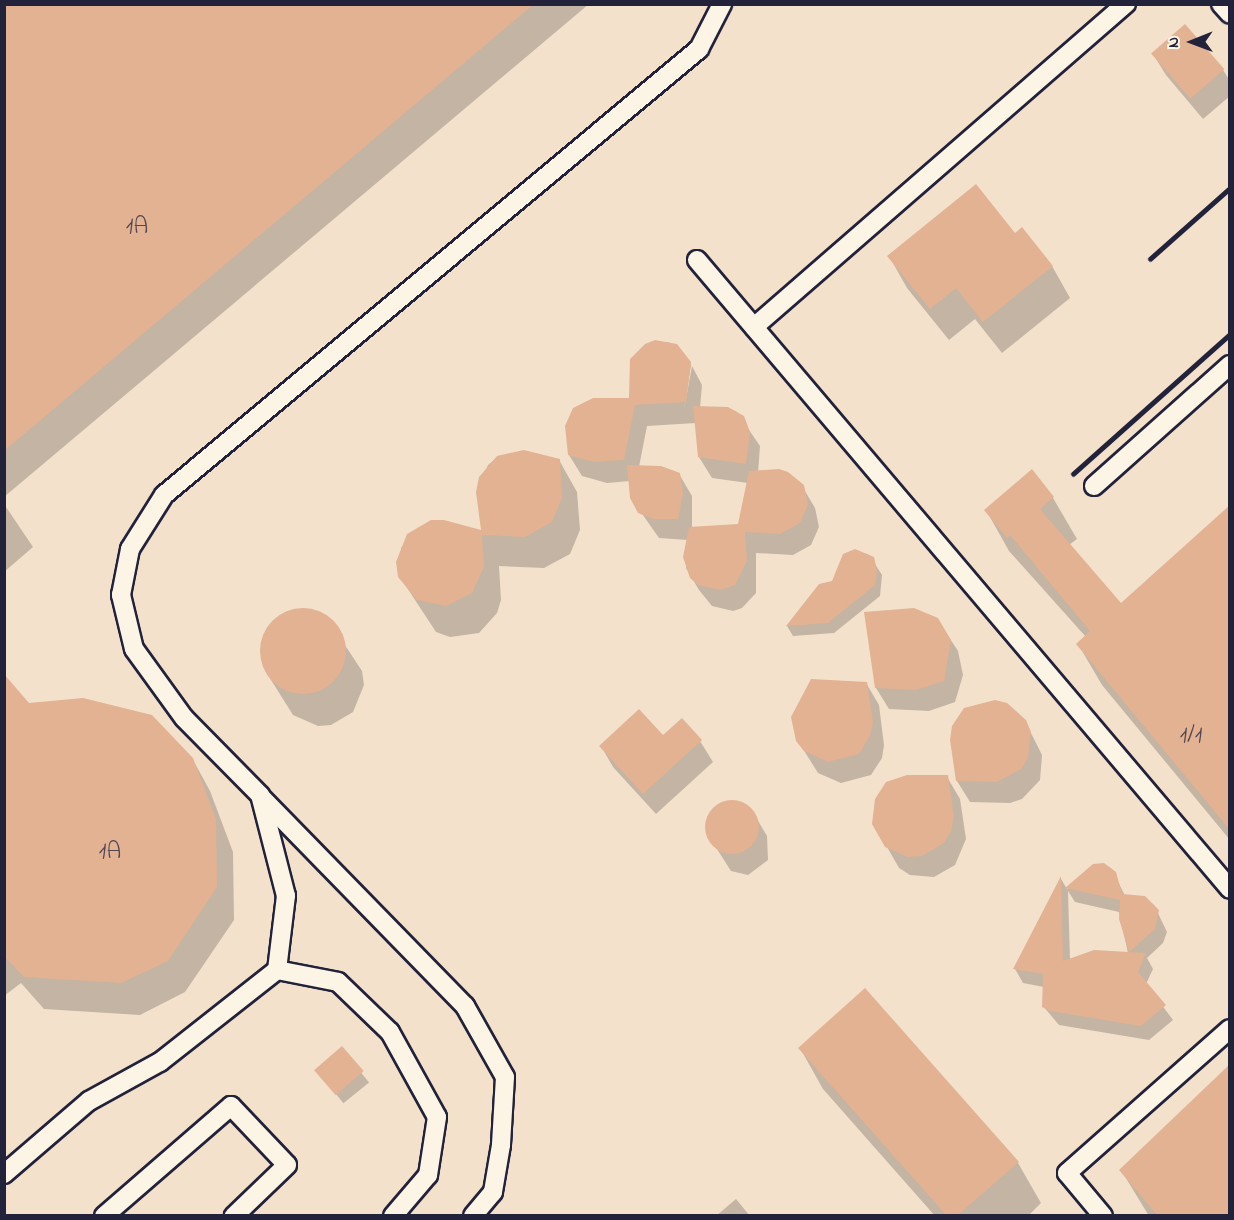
<!DOCTYPE html>
<html>
<head>
<meta charset="utf-8">
<style>
	body { margin:0 }
	#map { position:relative; width:1234px; height:1220px; overflow:hidden; background:#fcf5e5; font-family:"Indie Flower",sans-serif }
	div>[style] { position:absolute }
	[style*='--x'] { left:calc(var(--x)*1px); top:calc(var(--y)*1px); width:calc(var(--w)*1px); rotate:calc(var(--a)*1deg) }
	.built>* { inset:0; background:#f4e1cc; transform-origin:0 0 }
	.shadow>* { inset:0; background:#0003; transform-origin:0 0 }
	.building>* { inset:0; background:#e2b293; transform-origin:0 0 }
	.round { border-radius:50% }
	.roads { filter:drop-shadow(2px 0 #22223b) drop-shadow(-2px 0 #22223b) drop-shadow(0 2px #22223b) drop-shadow(0 -2px #22223b) }
	.lane>* { height:18px; margin:-9px; padding:0 9px; transform-origin:9px; border-radius:9px; background:#fcf5e5 }
	.rail>* { height:4.5px; margin:-2.25px; padding:0 2.25px; transform-origin:2.25px; border-radius:2.25px; background:#22223b }
	span { translate:-50% -50%; white-space:nowrap; text-align:center; line-height:1.15; -webkit-text-stroke:4.5px #fcf5e5; paint-order:stroke }
	.number-label { font-size:24px; color:#524651 }
	.number-label span { -webkit-text-stroke-width:0 }
	.frame { position:absolute; inset:0; border:6px solid #22223b; pointer-events:none }
	.north { position:absolute; left:1162px; top:12px; width:60px; height:60px; -webkit-text-stroke:4px #fcf5e5; paint-order:stroke; rotate:269deg; font-size:16px; font-weight:700; line-height:24px; text-align:center; color:#22223b }
	.north::after { content:''; display:block; margin:auto; width:21px; height:27px; background:#22223b; clip-path:polygon(50% 0,100% 100%,50% 72%,0 100%) }
</style>
</head>
<body>
<div id="map">
	<div class="built">
		<i style="left:5px;top:5px;width:1224px;height:1211px"></i>
	</div>
	<div class="shadow">
		<i style="clip-path:polygon(4px 4px,589px 4px,4px 497px)"></i>
		<i style="clip-path:polygon(1153px 54px,1223px 70px,1230px 81px,1230px 96px,1203px 119px,1166px 75px)"></i>
		<i style="clip-path:polygon(1015px 235px,1052px 266px,1070px 298px,1002px 353px,975px 319px,949px 340px,907px 288px,889px 256px)"></i>
		<i style="clip-path:polygon(evenodd,667px 342px,676px 345px,691px 365px,684px 410px,692px 366px,702px 385px,700px 408px,736px 411px,760px 446px,758px 473px,802px 486px,815px 508px,819px 527px,811px 545px,793px 555px,756px 553px,756px 593px,742px 608px,733px 611px,712px 606px,699px 590px,686px 568px,688px 540px,659px 538px,631px 498px,630px 481px,607px 483px,582px 476px,569px 455px,630px 400px,645px 345px,667px 342px,696px 423px,699px 457px,712px 478px,748px 483px,740px 526px,692px 529px,692px 496px,679px 474px,639px 467px,647px 426px,696px 423px)"></i>
		<i style="clip-path:polygon(498px 457px,559px 460px,577px 492px,580px 530px,570px 554px,544px 568px,499px 566px,501px 600px,497px 613px,479px 633px,450px 637px,436px 632px,400px 577px,401px 548px,419px 527px,444px 521px,482px 532px,477px 492px,488px 465px)"></i>
		<i style="clip-path:polygon(1031px 472px,1053px 498px,1077px 539px,1069px 545px,1121px 605px,1230px 507px,1230px 840px,1102px 685px,1078px 644px,1086px 637px,1009px 551px,986px 510px)"></i>
		<i style="clip-path:polygon(4px 504px,33px 547px,4px 572px)"></i>
		<i style="clip-path:polygon(849px 552px,868px 554px,875px 564px,882px 575px,880px 596px,834px 633px,793px 636px,787px 626px,820px 586px,833px 582px)"></i>
		<i style="clip-path:polygon(297px 609px,325px 615px,362px 671px,364px 685px,353px 712px,331px 725px,318px 726px,293px 715px,266px 672px,261px 647px,271px 623px)"></i>
		<i style="clip-path:polygon(937px 619px,958px 651px,963px 675px,955px 702px,929px 711px,889px 709px,876px 688px)"></i>
		<i style="clip-path:polygon(4px 676px,29px 704px,192px 758px,210px 791px,233px 852px,234px 920px,185px 992px,140px 1015px,44px 1009px,21px 983px,4px 996px)"></i>
		<i style="clip-path:polygon(866px 683px,879px 705px,884px 745px,882px 758px,871px 775px,841px 783px,818px 773px,798px 741px)"></i>
		<i style="clip-path:polygon(1025px 721px,1042px 755px,1040px 780px,1022px 799px,1010px 803px,970px 802px,957px 781px)"></i>
		<i style="clip-path:polygon(663px 738px,700px 741px,713px 762px,656px 814px,613px 767px,601px 746px)"></i>
		<i style="clip-path:polygon(947px 777px,960px 799px,966px 839px,955px 865px,934px 877px,910px 875px,899px 868px,874px 824px)"></i>
		<i style="clip-path:polygon(742px 803px,754px 814px,767px 836px,768px 860px,748px 875px,731px 871px,708px 835px,708px 817px,719px 805px)"></i>
		<i style="clip-path:polygon(evenodd,1104px 864px,1112px 869px,1125px 896px,1144px 898px,1154px 905px,1167px 932px,1163px 943px,1147px 958px,1153px 969px,1146px 984px,1173px 1020px,1149px 1040px,1059px 1025px,1043px 1006px,1044px 987px,1023px 983px,1015px 969px,1061px 879px,1067px 889px,1094px 866px,1104px 864px,1068px 891px,1075px 902px,1119px 912px,1128px 953px,1070px 960px,1068px 891px)"></i>
		<i style="clip-path:polygon(800px 1048px,1018px 1163px,1041px 1203px,1028px 1216px,935px 1216px,823px 1089px)"></i>
		<i style="left:342px;top:1049px;width:43px;height:33px;rotate:51deg"></i>
		<i style="clip-path:polygon(1230px 1067px,1230px 1216px,1149px 1216px,1121px 1170px)"></i>
		<i style="clip-path:polygon(736px 1199px,750px 1216px,716px 1216px)"></i>
	</div>
	<div class="building">
		<i style="clip-path:polygon(4px 4px,534px 4px,4px 451px)"></i>
		<i style="left:1185px;top:24px;width:60px;height:45px;rotate:49deg"></i>
		<i style="clip-path:polygon(976px 184px,1015px 233px,1022px 227px,1053px 266px,983px 322px,956px 288px,930px 309px,887px 256px)"></i>
		<i style="clip-path:polygon(655px 340px,677px 344px,691px 362px,686px 402px,635px 405px,624px 460px,594px 462px,568px 455px,565px 426px,573px 408px,593px 398px,629px 398px,630px 359px,645px 344px)"></i>
		<i style="clip-path:polygon(693px 406px,728px 407px,744px 416px,750px 432px,746px 464px,698px 457px)"></i>
		<i style="clip-path:polygon(524px 450px,560px 459px,562px 498px,552px 522px,525px 537px,482px 535px,484px 567px,472px 593px,446px 606px,417px 600px,398px 577px,396px 562px,407px 534px,431px 520px,444px 520px,481px 530px,476px 492px,479px 477px,497px 456px)"></i>
		<i style="clip-path:polygon(627px 465px,661px 466px,680px 473px,683px 493px,678px 519px,653px 519px,638px 513px,630px 498px)"></i>
		<i style="clip-path:polygon(779px 469px,788px 472px,804px 485px,808px 505px,800px 523px,780px 534px,745px 532px,747px 561px,735px 585px,720px 590px,698px 585px,690px 578px,683px 557px,689px 527px,738px 524px,749px 471px)"></i>
		<i style="clip-path:polygon(1032px 469px,1054px 497px,1040px 509px,1121px 603px,1230px 505px,1230px 830px,1076px 644px,1090px 631px,1010px 535px,1007px 538px,984px 510px)"></i>
		<i style="clip-path:polygon(855px 549px,874px 557px,877px 570px,875px 585px,828px 623px,786px 626px,819px 584px,832px 581px,843px 554px)"></i>
		<i class="round" style="left:260px;top:608px;width:86px;height:86px"></i>
		<i style="clip-path:polygon(914px 608px,938px 618px,951px 640px,944px 681px,916px 690px,875px 688px,864px 612px)"></i>
		<i style="clip-path:polygon(4px 674px,29px 703px,83px 698px,152px 715px,193px 758px,216px 819px,217px 887px,168px 961px,121px 983px,24px 977px,4px 956px)"></i>
		<i style="clip-path:polygon(811px 679px,867px 682px,873px 722px,870px 736px,859px 754px,828px 762px,804px 751px,796px 741px,791px 717px)"></i>
		<i style="clip-path:polygon(995px 700px,1007px 703px,1026px 720px,1031px 732px,1028px 758px,1021px 769px,997px 782px,956px 781px,950px 740px,952px 726px,964px 708px)"></i>
		<i style="clip-path:polygon(639px 709px,663px 735px,682px 718px,702px 740px,643px 794px,599px 746px)"></i>
		<i style="clip-path:polygon(907px 775px,948px 775px,954px 817px,951px 831px,944px 843px,922px 856px,908px 857px,885px 847px,872px 824px,875px 799px,886px 782px)"></i>
		<i class="round" style="left:705px;top:800px;width:54px;height:54px"></i>
		<i style="clip-path:polygon(1104px 863px,1116px 872px,1122px 894px,1145px 896px,1159px 910px,1155px 929px,1129px 952px,1119px 919px,1120px 900px,1065px 888px,1093px 864px)"></i>
		<i style="clip-path:polygon(1061px 876px,1063px 961px,1094px 950px,1146px 953px,1138px 972px,1166px 1005px,1141px 1026px,1050px 1011px,1042px 1007px,1043px 974px,1013px 969px)"></i>
		<i style="clip-path:polygon(865px 988px,1019px 1162px,958px 1215px,946px 1215px,798px 1048px)"></i>
		<i style="left:342px;top:1046px;width:33px;height:37px;rotate:49deg"></i>
		<i style="clip-path:polygon(1230px 1064px,1230px 1215px,1157px 1215px,1119px 1170px)"></i>
	</div>
	<div class="roads">
		<div class="lane">
			<i style="--x:1221;--y:4;--w:13;--a:48"></i>
			<i style="--x:697;--y:260;--w:824;--a:49.72"></i>
			<i style="--x:754;--y:327;--w:493;--a:-41"></i>
			<i style="--x:1094;--y:486;--w:182;--a:-41.7"></i>
			<i style="--x:261;--y:797;--w:292;--a:45.7"></i>
			<i style="--x:465;--y:1006;--w:81;--a:60.6"></i>
			<i style="--x:505;--y:1077;--w:68;--a:93.4"></i>
			<i style="--x:501;--y:1145;--w:48;--a:99.7"></i>
			<i style="--x:493;--y:1192;--w:31;--a:130"></i>
			<i style="--x:277;--y:970;--w:62;--a:11.1"></i>
			<i style="--x:338;--y:982;--w:72;--a:43.9"></i>
			<i style="--x:390;--y:1032;--w:97;--a:61.1"></i>
			<i style="--x:437;--y:1117;--w:59;--a:98.8"></i>
			<i style="--x:428;--y:1175;--w:54;--a:130.5"></i>
			<i style="--x:4;--y:1174;--w:112;--a:-40.7"></i>
			<i style="--x:89;--y:1101;--w:81;--a:-28.8"></i>
			<i style="--x:160;--y:1062;--w:149;--a:-38.2"></i>
			<i style="--x:277;--y:970;--w:75;--a:-83.1"></i>
			<i style="--x:286;--y:896;--w:104;--a:-104.4"></i>
			<i style="--x:260;--y:795;--w:108;--a:-134.6"></i>
			<i style="--x:184;--y:718;--w:85;--a:-125.9"></i>
			<i style="--x:134;--y:649;--w:56;--a:-103.5"></i>
			<i style="--x:121;--y:595;--w:47;--a:-78.9"></i>
			<i style="--x:130;--y:549;--w:64;--a:-57.8"></i>
			<i style="--x:164;--y:495;--w:697;--a:-39.82"></i>
			<i style="--x:699;--y:49;--w:51;--a:-62.9"></i>
			<i style="--x:104;--y:1216;--w:168;--a:-40.9"></i>
			<i style="--x:231;--y:1106;--w:81;--a:46.5"></i>
			<i style="--x:287;--y:1165;--w:74;--a:136.1"></i>
			<i style="--x:1103;--y:1216;--w:56;--a:-129.9"></i>
			<i style="--x:1067;--y:1173;--w:217;--a:-41.5"></i>
		</div>
	</div>
	<div class="rail">
		<i style="--x:1150;--y:259;--w:107;--a:-41.6"></i>
		<i style="--x:1073;--y:474;--w:210;--a:-41.7"></i>
	</div>
	<div class="number-label">
		<span style="left:137px;top:228px">1A</span>
		<span style="left:1191px;top:737px">1/1</span>
		<span style="left:110px;top:853px">1A</span>
	</div>
	<div class="frame"></div>
	<div class="north">N</div>
</div>
</body>
</html>
